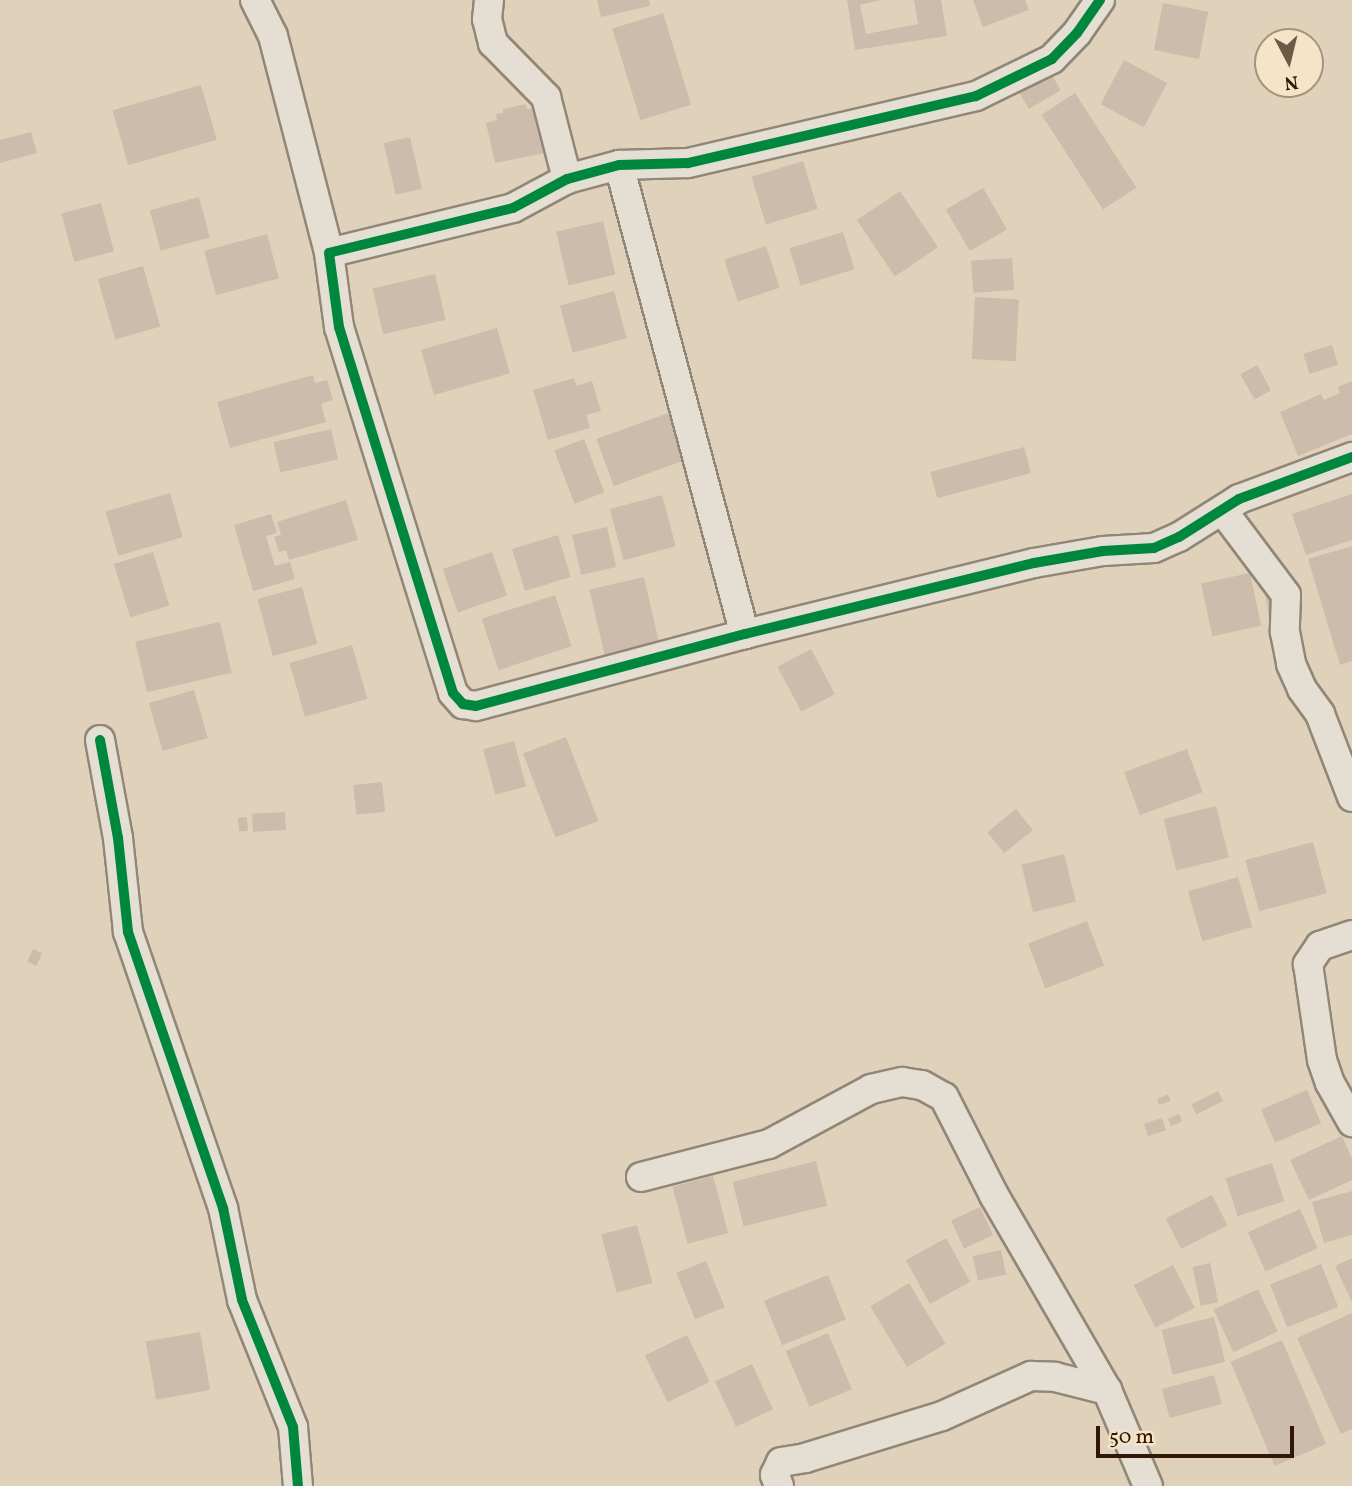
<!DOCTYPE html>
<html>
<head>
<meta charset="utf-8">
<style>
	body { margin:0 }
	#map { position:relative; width:1352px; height:1486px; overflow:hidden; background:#e0d2ba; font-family:Vollkorn,serif }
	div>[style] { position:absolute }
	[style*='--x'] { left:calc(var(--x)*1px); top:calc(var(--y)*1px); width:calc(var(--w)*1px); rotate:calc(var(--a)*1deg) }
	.building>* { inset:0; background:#cdbbab; transform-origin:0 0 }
	.roads { filter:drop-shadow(2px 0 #928677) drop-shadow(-2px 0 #928677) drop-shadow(0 2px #928677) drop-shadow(0 -2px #928677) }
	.street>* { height:28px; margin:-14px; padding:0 14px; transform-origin:14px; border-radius:14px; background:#e5ded3 }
	.cycleway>* { height:10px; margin:-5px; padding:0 5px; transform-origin:5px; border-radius:5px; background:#00873e }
	span { translate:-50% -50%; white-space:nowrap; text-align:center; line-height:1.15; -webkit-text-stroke:5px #f5e4c8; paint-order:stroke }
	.north { position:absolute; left:1254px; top:28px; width:70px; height:70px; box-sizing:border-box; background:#f5e4c8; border:2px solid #a7927b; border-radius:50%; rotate:173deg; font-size:19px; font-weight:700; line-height:28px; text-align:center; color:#321707 }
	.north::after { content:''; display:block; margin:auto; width:24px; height:32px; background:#6f5846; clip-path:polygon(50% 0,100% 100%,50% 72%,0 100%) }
	.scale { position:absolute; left:1096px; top:1426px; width:198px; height:32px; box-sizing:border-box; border:4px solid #321707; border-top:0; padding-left:9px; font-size:21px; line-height:24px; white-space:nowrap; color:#321707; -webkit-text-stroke:5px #f5e4c8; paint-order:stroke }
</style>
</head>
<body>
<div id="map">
	<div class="building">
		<i style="clip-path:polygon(597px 0,649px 0,650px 6px,601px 17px)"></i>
		<i style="clip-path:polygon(847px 0,881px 0,860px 5px,866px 34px,918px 24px,914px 0,941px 0,947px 36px,855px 50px)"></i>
		<i style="clip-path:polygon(973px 0,1025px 0,1029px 10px,983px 27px)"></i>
		<i style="left:1163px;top:3px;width:46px;height:48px;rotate:11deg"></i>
		<i style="left:663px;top:13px;width:96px;height:53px;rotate:73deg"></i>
		<i style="left:1124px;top:60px;width:49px;height:50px;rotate:28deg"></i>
		<i style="left:1050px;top:72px;width:21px;height:37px;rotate:59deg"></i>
		<i style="left:201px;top:85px;width:57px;height:92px;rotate:74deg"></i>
		<i style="left:1075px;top:93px;width:113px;height:40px;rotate:57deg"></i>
		<i style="clip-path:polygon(526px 104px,527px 109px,540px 107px,550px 152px,495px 163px,486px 123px,497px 120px,496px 114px,503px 113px,503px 109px)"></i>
		<i style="clip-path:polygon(31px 132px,37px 153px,0 163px,0 140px)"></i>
		<i style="left:410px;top:137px;width:53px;height:27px;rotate:77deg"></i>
		<i style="left:803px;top:161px;width:50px;height:54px;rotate:73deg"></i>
		<i style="left:983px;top:188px;width:48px;height:43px;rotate:60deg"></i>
		<i style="left:900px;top:191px;width:68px;height:52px;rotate:56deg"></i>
		<i style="left:199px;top:197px;width:42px;height:51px;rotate:75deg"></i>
		<i style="left:101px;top:203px;width:50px;height:41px;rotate:75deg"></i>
		<i style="left:603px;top:221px;width:55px;height:48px;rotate:77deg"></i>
		<i style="left:843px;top:232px;width:39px;height:56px;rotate:73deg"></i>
		<i style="left:267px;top:234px;width:46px;height:65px;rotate:75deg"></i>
		<i style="left:766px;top:246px;width:44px;height:44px;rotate:72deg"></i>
		<i style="left:1012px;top:258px;width:32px;height:41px;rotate:86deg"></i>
		<i style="left:143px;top:266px;width:63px;height:47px;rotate:74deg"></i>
		<i style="left:435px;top:274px;width:47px;height:64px;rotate:77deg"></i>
		<i style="left:614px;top:291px;width:49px;height:56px;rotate:75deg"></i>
		<i style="left:975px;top:297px;width:44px;height:62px;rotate:3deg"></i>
		<i style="left:497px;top:328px;width:47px;height:79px;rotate:74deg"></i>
		<i style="left:1332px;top:345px;width:21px;height:30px;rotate:73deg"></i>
		<i style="left:1257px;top:365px;width:29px;height:19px;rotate:61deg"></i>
		<i style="clip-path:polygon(313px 375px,315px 383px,327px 380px,333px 400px,321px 404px,326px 422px,230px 448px,217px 402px)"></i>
		<i style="clip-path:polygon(574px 378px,577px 386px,592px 381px,601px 411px,586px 415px,590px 428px,548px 440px,533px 390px)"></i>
		<i style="clip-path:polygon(1352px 381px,1352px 434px,1298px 456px,1280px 412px,1321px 394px,1324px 400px,1340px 393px,1338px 387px)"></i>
		<i style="left:668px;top:413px;width:50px;height:76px;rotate:70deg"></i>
		<i style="left:331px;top:429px;width:31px;height:59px;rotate:77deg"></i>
		<i style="left:584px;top:439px;width:57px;height:32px;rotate:69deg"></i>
		<i style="left:1024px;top:447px;width:27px;height:97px;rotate:75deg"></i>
		<i style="left:170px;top:493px;width:46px;height:67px;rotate:74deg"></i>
		<i style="clip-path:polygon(1352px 494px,1352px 540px,1306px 555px,1292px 514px)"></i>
		<i style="left:662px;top:495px;width:53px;height:54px;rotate:75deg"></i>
		<i style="clip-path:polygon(346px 500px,358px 540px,289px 560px,286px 550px,279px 552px,274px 537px,281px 535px,277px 522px)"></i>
		<i style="clip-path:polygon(271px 514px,277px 533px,266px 536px,275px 566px,290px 562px,295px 579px,253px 591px,234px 525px)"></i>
		<i style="left:607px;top:527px;width:41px;height:36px;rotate:77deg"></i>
		<i style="left:558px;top:535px;width:44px;height:48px;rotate:73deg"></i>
		<i style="clip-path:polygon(1352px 546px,1352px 661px,1340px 665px,1308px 559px)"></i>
		<i style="left:153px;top:552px;width:56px;height:41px;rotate:73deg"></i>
		<i style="left:492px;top:552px;width:46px;height:52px;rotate:71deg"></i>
		<i style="left:1250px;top:573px;width:54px;height:50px;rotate:78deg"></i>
		<i style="left:644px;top:577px;width:70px;height:56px;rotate:77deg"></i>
		<i style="left:302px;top:587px;width:59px;height:46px;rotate:75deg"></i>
		<i style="left:1278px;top:590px;width:28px;height:13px;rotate:82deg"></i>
		<i style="left:555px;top:595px;width:54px;height:77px;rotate:72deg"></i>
		<i style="left:220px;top:622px;width:52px;height:87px;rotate:77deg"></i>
		<i style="left:352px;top:645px;width:56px;height:65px;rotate:74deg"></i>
		<i style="left:811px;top:649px;width:51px;height:38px;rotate:62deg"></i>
		<i style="left:194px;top:690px;width:50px;height:47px;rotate:74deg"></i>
		<i style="left:566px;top:737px;width:90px;height:46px;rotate:69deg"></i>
		<i style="left:514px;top:741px;width:47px;height:32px;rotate:75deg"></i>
		<i style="left:1187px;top:749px;width:46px;height:67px;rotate:70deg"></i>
		<i style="left:382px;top:782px;width:30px;height:29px;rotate:84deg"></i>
		<i style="left:1216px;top:806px;width:53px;height:54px;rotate:76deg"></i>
		<i style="left:1016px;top:809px;width:27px;height:37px;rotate:51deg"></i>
		<i style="left:285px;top:812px;width:18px;height:33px;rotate:87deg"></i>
		<i style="left:247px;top:817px;width:14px;height:9px;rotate:86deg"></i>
		<i style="left:1313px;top:842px;width:53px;height:70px;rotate:75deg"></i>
		<i style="left:1064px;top:854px;width:49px;height:44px;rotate:76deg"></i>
		<i style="left:1238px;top:877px;width:52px;height:52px;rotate:74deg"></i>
		<i style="left:1087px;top:921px;width:48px;height:63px;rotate:69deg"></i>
		<i style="left:33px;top:949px;width:10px;height:14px;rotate:24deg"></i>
		<i style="left:1307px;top:1090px;width:36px;height:50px;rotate:67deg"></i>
		<i style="left:1218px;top:1091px;width:11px;height:30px;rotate:63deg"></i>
		<i style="clip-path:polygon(1168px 1094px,1171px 1101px,1159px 1105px,1157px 1099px)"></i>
		<i style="left:1179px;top:1114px;width:8px;height:12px;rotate:67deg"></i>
		<i style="left:1162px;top:1118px;width:13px;height:19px;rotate:72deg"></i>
		<i style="clip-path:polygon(1342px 1136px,1352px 1158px,1352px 1180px,1309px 1200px,1290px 1160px)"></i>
		<i style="left:816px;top:1161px;width:46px;height:86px;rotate:76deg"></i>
		<i style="left:1272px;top:1163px;width:40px;height:49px;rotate:72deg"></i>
		<i style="left:713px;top:1176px;width:59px;height:42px;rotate:75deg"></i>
		<i style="clip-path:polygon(1352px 1191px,1352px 1235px,1324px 1243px,1312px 1202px)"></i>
		<i style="left:1212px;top:1195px;width:34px;height:52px;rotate:63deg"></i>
		<i style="left:980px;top:1207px;width:31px;height:32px;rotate:65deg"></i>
		<i style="left:1300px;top:1209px;width:43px;height:57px;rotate:66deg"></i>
		<i style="left:637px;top:1225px;width:60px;height:37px;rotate:75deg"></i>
		<i style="left:946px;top:1238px;width:50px;height:46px;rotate:61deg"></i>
		<i style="left:1001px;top:1250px;width:25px;height:29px;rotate:78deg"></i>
		<i style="clip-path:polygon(1352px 1258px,1352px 1302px,1335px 1266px)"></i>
		<i style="left:706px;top:1261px;width:50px;height:32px;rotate:68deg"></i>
		<i style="left:1210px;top:1263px;width:40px;height:18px;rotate:78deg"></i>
		<i style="left:1321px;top:1264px;width:46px;height:55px;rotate:68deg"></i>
		<i style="left:1173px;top:1265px;width:48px;height:44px;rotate:63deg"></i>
		<i style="left:828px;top:1275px;width:48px;height:69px;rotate:68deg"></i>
		<i style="left:909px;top:1283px;width:71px;height:45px;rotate:59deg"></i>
		<i style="left:1258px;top:1289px;width:47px;height:49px;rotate:65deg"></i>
		<i style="clip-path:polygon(1352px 1313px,1352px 1429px,1341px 1434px,1297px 1338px)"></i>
		<i style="left:1214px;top:1317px;width:46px;height:54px;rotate:76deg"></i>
		<i style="left:200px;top:1332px;width:59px;height:55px;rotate:80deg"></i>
		<i style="left:828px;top:1333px;width:61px;height:46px;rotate:67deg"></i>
		<i style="left:687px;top:1335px;width:52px;height:47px;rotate:64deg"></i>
		<i style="left:1282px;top:1340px;width:113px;height:56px;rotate:67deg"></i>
		<i style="left:752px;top:1364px;width:50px;height:41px;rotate:65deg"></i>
		<i style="left:1214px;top:1375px;width:30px;height:54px;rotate:75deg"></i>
	</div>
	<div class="roads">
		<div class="street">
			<i style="--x:255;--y:0;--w:40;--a:63.4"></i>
			<i style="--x:273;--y:36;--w:224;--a:75.5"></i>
			<i style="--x:489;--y:0;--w:19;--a:96"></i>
			<i style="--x:487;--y:19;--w:25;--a:76"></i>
			<i style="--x:493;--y:43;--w:76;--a:45.5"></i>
			<i style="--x:546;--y:97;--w:85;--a:75.6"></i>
			<i style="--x:1100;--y:0;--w:40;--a:124.9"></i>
			<i style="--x:1077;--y:33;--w:36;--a:134"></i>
			<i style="--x:1052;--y:59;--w:85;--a:154"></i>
			<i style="--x:976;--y:96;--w:297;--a:166.9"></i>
			<i style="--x:687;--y:163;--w:68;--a:178.3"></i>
			<i style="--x:619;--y:165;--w:54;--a:164.9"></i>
			<i style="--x:567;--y:179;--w:61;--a:151.8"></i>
			<i style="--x:513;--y:208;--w:189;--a:166.3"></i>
			<i style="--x:329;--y:253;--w:75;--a:82.3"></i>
			<i style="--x:339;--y:327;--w:383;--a:72.7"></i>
			<i style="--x:453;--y:693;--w:15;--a:48"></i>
			<i style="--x:463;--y:704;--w:13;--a:9"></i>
			<i style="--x:476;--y:706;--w:278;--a:-15"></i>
			<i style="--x:745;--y:634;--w:298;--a:-13.8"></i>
			<i style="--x:1034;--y:563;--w:70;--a:-9.9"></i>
			<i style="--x:1103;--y:551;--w:51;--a:-3.4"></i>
			<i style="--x:1154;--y:548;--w:27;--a:-24"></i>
			<i style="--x:1179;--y:537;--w:71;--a:-32.3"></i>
			<i style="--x:1239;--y:499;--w:121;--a:-20.4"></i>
			<i style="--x:619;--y:165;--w:486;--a:75"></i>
			<i style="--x:1223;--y:511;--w:105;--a:53.1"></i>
			<i style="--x:1286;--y:595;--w:37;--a:92"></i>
			<i style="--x:1285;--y:632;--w:33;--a:79"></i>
			<i style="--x:1291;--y:664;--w:27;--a:66"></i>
			<i style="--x:1302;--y:689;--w:31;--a:54"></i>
			<i style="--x:1320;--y:714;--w:89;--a:68.9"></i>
			<i style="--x:100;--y:740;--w:100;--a:79.6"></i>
			<i style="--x:118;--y:838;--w:95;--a:83.9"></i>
			<i style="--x:128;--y:932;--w:292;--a:71"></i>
			<i style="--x:223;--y:1208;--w:94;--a:78.3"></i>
			<i style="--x:242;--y:1300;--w:137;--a:68.1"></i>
			<i style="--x:293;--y:1427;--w:59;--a:85.2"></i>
			<i style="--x:1352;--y:935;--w:34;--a:161"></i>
			<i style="--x:1320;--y:946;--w:22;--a:124"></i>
			<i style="--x:1308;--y:964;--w:97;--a:81.7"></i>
			<i style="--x:1322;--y:1060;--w:24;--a:71"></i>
			<i style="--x:1330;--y:1083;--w:45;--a:60.6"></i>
			<i style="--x:641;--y:1177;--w:132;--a:-14.5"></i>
			<i style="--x:769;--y:1144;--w:116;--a:-28.3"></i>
			<i style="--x:871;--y:1089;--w:32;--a:-13"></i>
			<i style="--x:902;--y:1082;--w:20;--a:9"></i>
			<i style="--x:922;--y:1085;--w:25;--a:29"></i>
			<i style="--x:944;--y:1097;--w:112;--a:63"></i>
			<i style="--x:995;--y:1197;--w:223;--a:59.9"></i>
			<i style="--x:1107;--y:1390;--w:104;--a:66.9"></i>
			<i style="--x:779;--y:1486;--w:12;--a:-110"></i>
			<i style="--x:775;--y:1475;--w:14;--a:-65"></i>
			<i style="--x:781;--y:1462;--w:24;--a:-9"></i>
			<i style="--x:805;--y:1458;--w:143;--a:-17"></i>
			<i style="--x:942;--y:1416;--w:98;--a:-24.2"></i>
			<i style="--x:1031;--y:1376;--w:24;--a:2"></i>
			<i style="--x:1055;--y:1377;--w:54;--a:14"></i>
		</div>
	</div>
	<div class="cycleway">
		<i style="--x:1100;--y:0;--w:40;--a:124.9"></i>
		<i style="--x:1077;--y:33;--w:36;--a:134"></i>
		<i style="--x:1052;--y:59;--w:85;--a:154"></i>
		<i style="--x:976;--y:96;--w:297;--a:166.9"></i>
		<i style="--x:687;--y:163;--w:68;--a:178.3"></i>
		<i style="--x:619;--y:165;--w:54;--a:164.9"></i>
		<i style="--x:567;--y:179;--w:61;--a:151.8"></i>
		<i style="--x:513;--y:208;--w:189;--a:166.3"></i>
		<i style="--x:329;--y:253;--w:75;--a:82.3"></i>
		<i style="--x:339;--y:327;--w:383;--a:72.7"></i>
		<i style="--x:453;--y:693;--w:15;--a:48"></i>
		<i style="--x:463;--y:704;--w:13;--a:9"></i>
		<i style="--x:476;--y:706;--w:278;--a:-15"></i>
		<i style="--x:745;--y:634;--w:298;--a:-13.8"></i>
		<i style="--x:1034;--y:563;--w:70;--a:-9.9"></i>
		<i style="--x:1103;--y:551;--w:51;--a:-3.4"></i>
		<i style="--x:1154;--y:548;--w:27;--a:-24"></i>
		<i style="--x:1179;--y:537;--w:71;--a:-32.3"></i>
		<i style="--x:1239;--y:499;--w:121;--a:-20.4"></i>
		<i style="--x:100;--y:740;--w:100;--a:79.6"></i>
		<i style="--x:118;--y:838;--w:95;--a:83.9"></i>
		<i style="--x:128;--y:932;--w:292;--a:71"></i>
		<i style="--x:223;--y:1208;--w:94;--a:78.3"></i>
		<i style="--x:242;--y:1300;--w:137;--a:68.1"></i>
		<i style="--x:293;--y:1427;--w:59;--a:85.2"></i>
	</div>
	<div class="north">N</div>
	<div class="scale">50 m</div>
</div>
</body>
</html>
